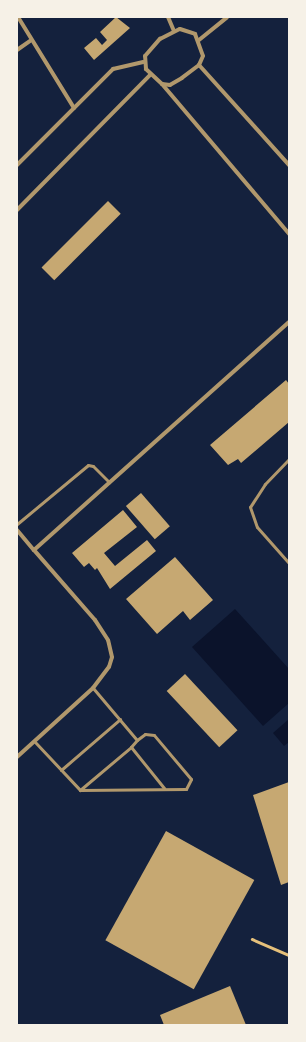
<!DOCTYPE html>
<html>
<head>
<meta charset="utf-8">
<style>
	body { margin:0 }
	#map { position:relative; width:306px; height:1042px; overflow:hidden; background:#14213d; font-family:Montserrat,sans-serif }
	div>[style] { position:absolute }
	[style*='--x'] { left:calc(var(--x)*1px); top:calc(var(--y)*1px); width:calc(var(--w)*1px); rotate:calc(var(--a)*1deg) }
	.water>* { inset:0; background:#0b132b }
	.building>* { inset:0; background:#c6a872; transform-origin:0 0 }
	.path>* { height:2.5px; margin:-1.25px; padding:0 1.25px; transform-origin:1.25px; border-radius:1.25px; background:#e5c07b }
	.service>* { height:3px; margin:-1.5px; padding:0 1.5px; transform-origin:1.5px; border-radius:1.5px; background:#b1986c }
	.minor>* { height:4px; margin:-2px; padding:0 2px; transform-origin:2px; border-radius:2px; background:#b1986c }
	span { translate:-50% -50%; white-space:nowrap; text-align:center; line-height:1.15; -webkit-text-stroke:4px #f6f1e7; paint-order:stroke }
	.frame { position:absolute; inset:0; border:18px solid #f6f1e7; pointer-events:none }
</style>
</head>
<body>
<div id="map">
	<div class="water">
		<i style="clip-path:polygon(235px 609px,289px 669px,289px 703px,263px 726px,192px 647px)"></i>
		<i style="clip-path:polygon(289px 719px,289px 742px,284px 746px,273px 733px)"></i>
	</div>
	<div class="building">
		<i style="clip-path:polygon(116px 17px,130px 28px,94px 60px,84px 48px,96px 38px,102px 45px,107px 40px,100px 32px)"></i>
		<i style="left:108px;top:201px;width:18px;height:94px;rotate:45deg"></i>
		<i style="clip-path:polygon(286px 380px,289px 384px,289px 422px,241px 463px,238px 459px,228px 465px,210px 445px)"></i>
		<i style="left:141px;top:493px;width:44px;height:20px;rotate:49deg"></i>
		<i style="clip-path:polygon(123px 510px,137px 527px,104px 553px,115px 566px,147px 540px,156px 551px,110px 589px,97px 568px,95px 570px,89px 563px,84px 567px,72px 553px)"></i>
		<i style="clip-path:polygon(175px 557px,213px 600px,190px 620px,183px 611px,157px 634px,126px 599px)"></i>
		<i style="left:185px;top:674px;width:77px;height:25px;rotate:47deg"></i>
		<i style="clip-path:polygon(289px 782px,289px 882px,281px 885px,253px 795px)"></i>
		<i style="left:166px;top:831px;width:101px;height:125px;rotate:29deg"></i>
		<i style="clip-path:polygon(230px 986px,246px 1025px,164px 1025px,160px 1015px)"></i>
	</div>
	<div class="path">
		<i style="--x:252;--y:939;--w:40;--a:23.4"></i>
	</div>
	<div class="service">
		<i style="--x:289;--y:459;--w:35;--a:134"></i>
		<i style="--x:265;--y:484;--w:27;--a:123"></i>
		<i style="--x:250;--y:507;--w:21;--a:71"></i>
		<i style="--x:257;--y:527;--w:48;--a:48.4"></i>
		<i style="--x:17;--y:524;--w:92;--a:-39.7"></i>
		<i style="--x:88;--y:465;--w:5;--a:11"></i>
		<i style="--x:93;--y:466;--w:23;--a:45"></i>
		<i style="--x:93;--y:688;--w:68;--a:49.8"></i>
		<i style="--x:137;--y:740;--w:9;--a:131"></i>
		<i style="--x:131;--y:747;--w:53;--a:51.2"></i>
		<i style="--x:35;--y:742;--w:66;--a:46.8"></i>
		<i style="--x:80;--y:790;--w:106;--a:-0.5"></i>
		<i style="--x:186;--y:789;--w:11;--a:-63"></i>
		<i style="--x:191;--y:779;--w:57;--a:-130.1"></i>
		<i style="--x:154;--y:735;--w:9;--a:-174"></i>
		<i style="--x:145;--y:734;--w:10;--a:143"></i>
		<i style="--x:61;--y:770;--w:78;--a:-40.8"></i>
		<i style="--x:80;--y:790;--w:67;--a:-40.1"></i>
	</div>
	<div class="minor">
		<i style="--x:18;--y:17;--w:107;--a:58.4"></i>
		<i style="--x:168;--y:17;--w:15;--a:67"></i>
		<i style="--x:180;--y:29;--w:16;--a:18"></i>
		<i style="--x:195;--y:34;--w:23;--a:70"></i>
		<i style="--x:203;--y:56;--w:10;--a:114"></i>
		<i style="--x:199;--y:65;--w:21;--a:143"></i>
		<i style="--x:182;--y:78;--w:14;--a:150"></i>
		<i style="--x:170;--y:85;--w:8;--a:-173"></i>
		<i style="--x:162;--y:84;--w:22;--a:-137"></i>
		<i style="--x:146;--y:69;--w:13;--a:-94"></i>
		<i style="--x:145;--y:56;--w:23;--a:-49"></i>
		<i style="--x:160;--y:39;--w:22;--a:-27"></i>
		<i style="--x:199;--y:40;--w:36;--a:-39"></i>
		<i style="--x:17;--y:50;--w:16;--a:-35"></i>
		<i style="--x:199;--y:65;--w:135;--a:48"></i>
		<i style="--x:162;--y:84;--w:197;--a:49.7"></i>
		<i style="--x:17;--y:165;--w:136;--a:-45"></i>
		<i style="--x:113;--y:69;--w:31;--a:-13"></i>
		<i style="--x:17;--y:210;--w:190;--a:-45.4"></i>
		<i style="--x:17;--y:530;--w:26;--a:50"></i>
		<i style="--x:17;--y:757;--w:103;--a:-42.2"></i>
		<i style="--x:93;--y:688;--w:26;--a:-53"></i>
		<i style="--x:109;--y:667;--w:10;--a:-73"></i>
		<i style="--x:112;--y:657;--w:17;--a:-103"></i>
		<i style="--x:108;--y:640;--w:24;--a:-123"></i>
		<i style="--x:95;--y:620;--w:93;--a:-131.1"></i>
		<i style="--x:34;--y:550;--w:342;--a:-41.8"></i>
	</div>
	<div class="frame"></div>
</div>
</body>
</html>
